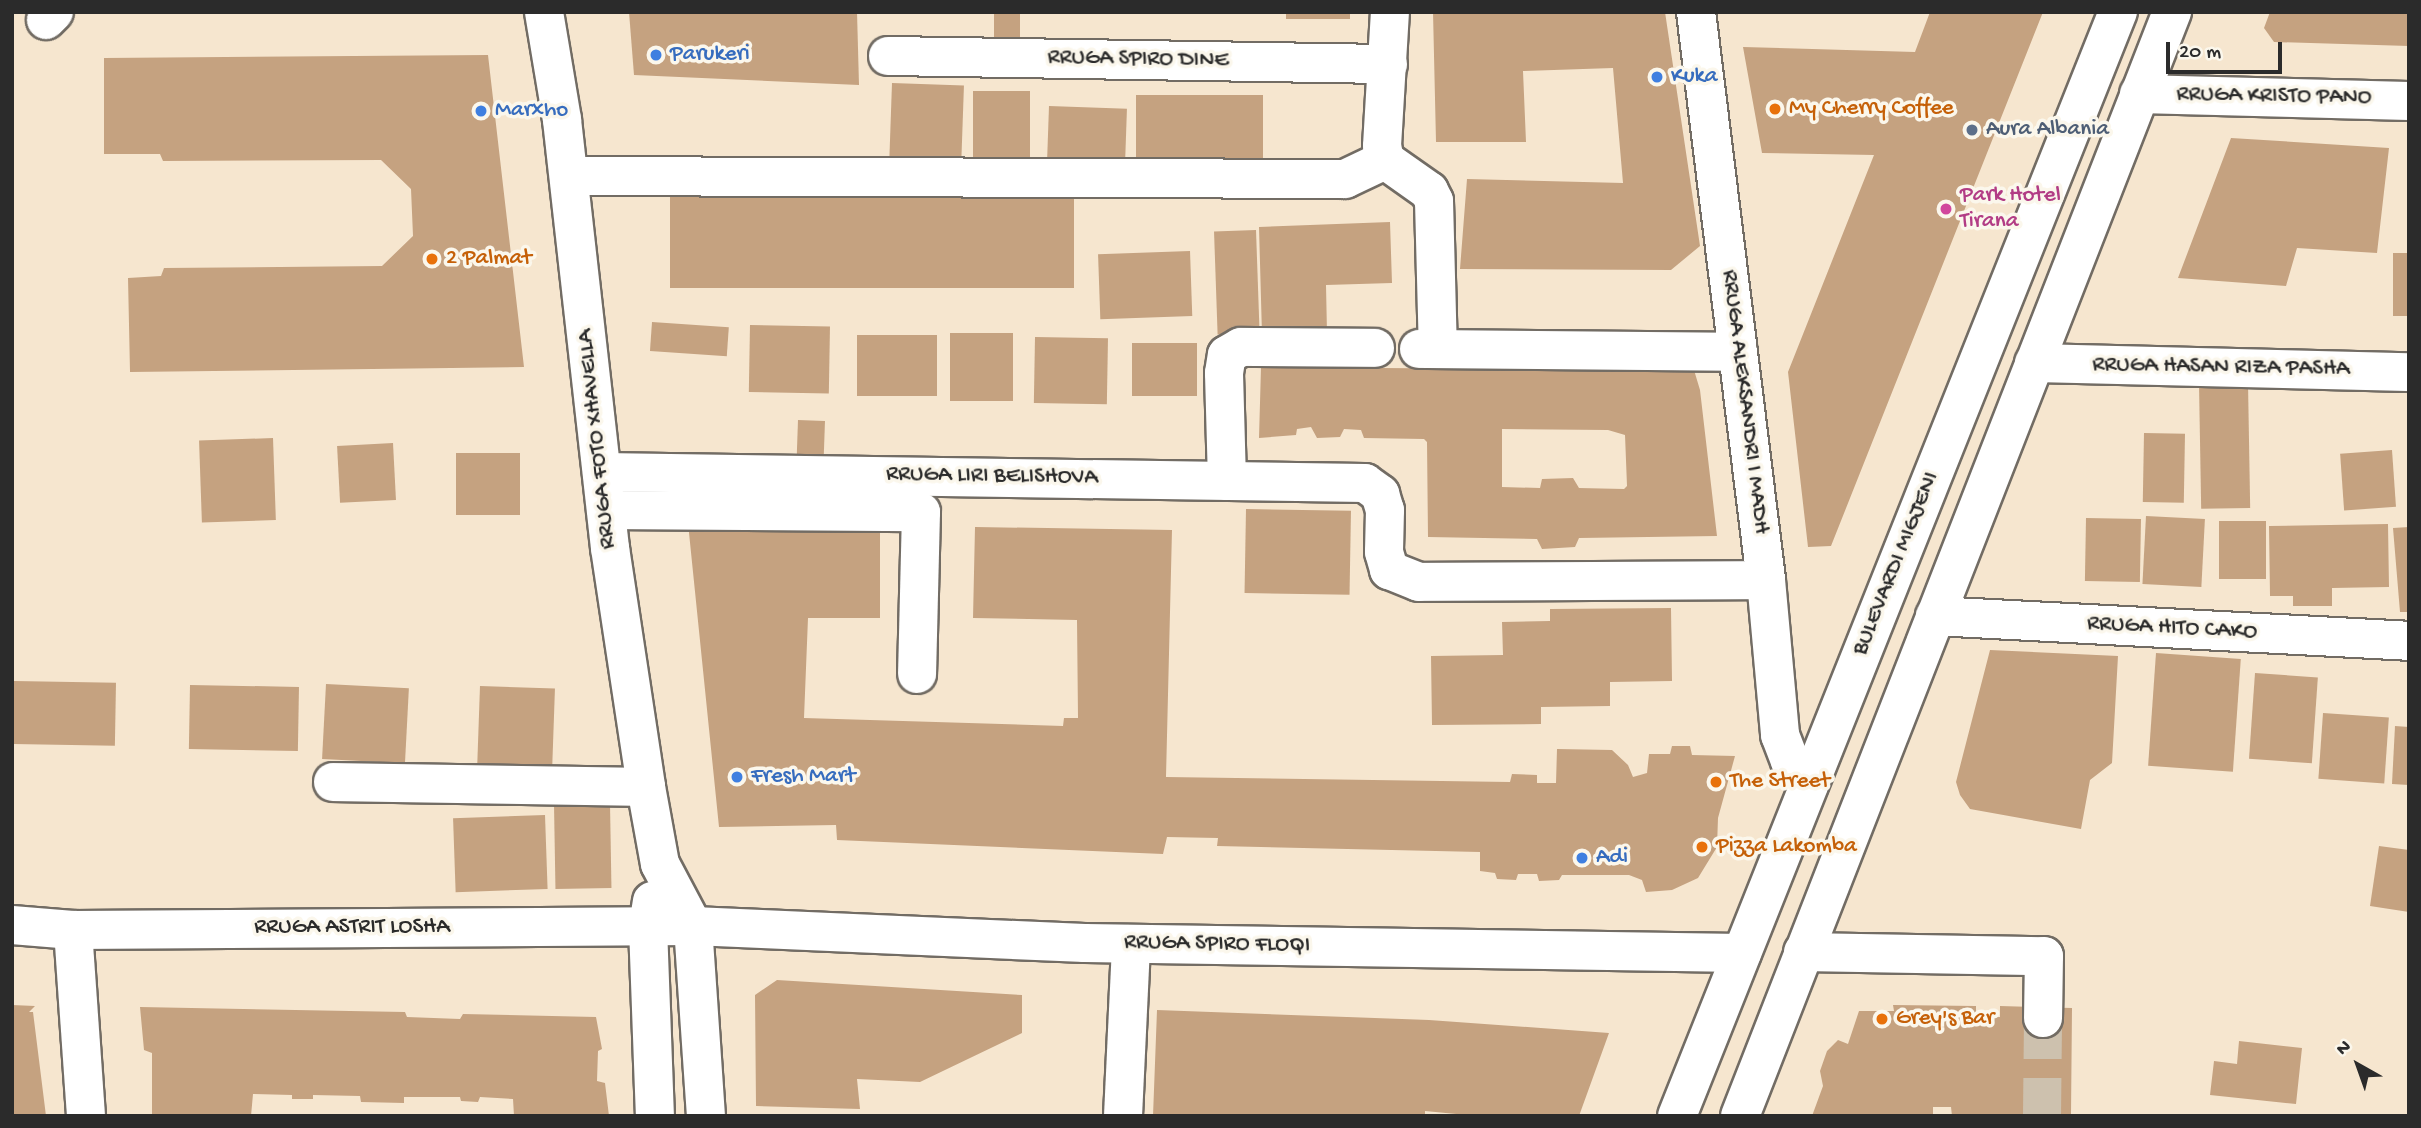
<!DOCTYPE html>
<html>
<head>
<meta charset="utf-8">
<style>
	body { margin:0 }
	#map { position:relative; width:2421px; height:1128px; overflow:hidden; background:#f6e6cf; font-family:"Gochi Hand",sans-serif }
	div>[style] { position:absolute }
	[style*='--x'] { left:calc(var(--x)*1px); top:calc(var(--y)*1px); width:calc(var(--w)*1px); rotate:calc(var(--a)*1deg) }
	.building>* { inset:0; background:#c5a280; transform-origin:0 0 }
	.minor-tunnel>* { height:38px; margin-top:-19px; transform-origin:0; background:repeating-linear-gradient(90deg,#cdc1ae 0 38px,transparent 0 57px) }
	.roads { filter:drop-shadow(2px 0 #726c64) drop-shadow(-2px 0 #726c64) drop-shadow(0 2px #726c64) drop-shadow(0 -2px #726c64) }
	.minor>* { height:38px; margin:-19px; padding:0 19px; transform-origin:19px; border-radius:19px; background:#fff }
	.major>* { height:38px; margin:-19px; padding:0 19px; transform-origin:19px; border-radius:19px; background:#fff }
	.dots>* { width:19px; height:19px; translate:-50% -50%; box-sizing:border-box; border:4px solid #fbf7ec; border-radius:50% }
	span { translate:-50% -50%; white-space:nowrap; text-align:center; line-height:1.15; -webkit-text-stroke:7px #fbf7ec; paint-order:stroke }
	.shop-label { font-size:23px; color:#366cbe }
	.left { translate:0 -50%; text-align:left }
	.street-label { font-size:23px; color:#2b2b2b }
	.food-label { font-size:23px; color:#c56008 }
	.service-label { font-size:23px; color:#4e5e75 }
	.hotel-label { font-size:23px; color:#b23c85 }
	.frame { position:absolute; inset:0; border:14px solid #2b2b2b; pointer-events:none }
	.north { position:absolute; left:2323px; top:1030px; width:70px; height:70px; -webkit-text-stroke:5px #fbf7ec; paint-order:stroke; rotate:320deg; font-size:19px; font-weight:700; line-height:28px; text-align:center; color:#2b2b2b }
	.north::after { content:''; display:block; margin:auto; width:24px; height:32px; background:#2b2b2b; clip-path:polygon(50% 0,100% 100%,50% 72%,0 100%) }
	.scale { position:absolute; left:2166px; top:42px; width:116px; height:32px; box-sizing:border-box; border:4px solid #2b2b2b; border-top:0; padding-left:9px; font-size:21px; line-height:24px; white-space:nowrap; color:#2b2b2b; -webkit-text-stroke:5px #fbf7ec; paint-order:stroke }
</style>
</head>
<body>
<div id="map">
	<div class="building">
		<i style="clip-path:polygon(629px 12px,857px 12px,859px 85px,634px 75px)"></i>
		<i style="left:994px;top:12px;width:26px;height:27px"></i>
		<i style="left:1286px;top:12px;width:64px;height:7px"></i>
		<i style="clip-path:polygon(1433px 12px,1665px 12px,1700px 246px,1671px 270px,1460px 269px,1467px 179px,1623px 183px,1613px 68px,1523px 71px,1526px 142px,1436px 142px)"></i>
		<i style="clip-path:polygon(1930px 12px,2043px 12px,1831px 546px,1808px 547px,1788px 372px,1874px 155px,1762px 153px,1743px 47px,1915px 52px)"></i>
		<i style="clip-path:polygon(2270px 12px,2409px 12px,2409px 46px,2274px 42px,2264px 28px)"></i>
		<i style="clip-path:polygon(488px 55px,524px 367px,130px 372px,128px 278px,161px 276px,164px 268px,382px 266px,413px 236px,411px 189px,381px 160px,163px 161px,160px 154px,104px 154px,104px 58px)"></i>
		<i style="left:892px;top:83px;width:72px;height:79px;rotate:2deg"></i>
		<i style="left:973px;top:91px;width:57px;height:70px"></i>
		<i style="left:1263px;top:95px;width:72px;height:127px;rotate:90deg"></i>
		<i style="left:1049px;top:106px;width:78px;height:56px;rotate:2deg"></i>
		<i style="clip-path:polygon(2231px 138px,2389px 148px,2377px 253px,2297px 248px,2286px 286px,2178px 278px)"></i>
		<i style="left:670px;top:187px;width:404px;height:101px"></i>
		<i style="clip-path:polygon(1390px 222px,1392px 283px,1326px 285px,1327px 333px,1262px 335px,1259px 227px)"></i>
		<i style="left:1256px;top:230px;width:103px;height:42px;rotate:88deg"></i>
		<i style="left:1190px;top:251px;width:65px;height:92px;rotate:88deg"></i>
		<i style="left:2393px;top:253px;width:16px;height:63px"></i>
		<i style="left:652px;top:322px;width:77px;height:29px;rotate:4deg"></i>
		<i style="left:750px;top:325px;width:80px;height:67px;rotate:1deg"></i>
		<i style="left:1013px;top:333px;width:68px;height:63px;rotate:90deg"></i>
		<i style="left:857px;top:335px;width:80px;height:61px"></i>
		<i style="left:1035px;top:337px;width:73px;height:66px;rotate:1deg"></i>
		<i style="left:1132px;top:343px;width:65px;height:53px"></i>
		<i style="clip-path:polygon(evenodd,1314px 362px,1329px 364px,1330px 367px,1357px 368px,1361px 363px,1376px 363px,1380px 368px,1694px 370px,1700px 390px,1717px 536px,1579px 538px,1575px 547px,1542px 549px,1537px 539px,1428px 537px,1427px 442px,1424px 439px,1364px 438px,1361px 430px,1344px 429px,1340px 437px,1317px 438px,1311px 427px,1297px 429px,1296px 435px,1259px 438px,1261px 367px,1307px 368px,1314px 362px,1502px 429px,1608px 430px,1625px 435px,1627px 486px,1624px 489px,1579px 488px,1573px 478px,1542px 479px,1540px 488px,1502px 487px,1502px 429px)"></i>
		<i style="left:2248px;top:383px;width:125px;height:49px;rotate:89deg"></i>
		<i style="left:798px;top:420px;width:27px;height:42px;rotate:2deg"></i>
		<i style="left:2144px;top:433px;width:41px;height:69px;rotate:1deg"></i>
		<i style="left:273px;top:438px;width:82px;height:74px;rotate:88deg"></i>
		<i style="left:393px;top:443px;width:57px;height:56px;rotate:87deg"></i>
		<i style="left:2392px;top:450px;width:57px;height:52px;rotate:86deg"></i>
		<i style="left:520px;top:453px;width:62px;height:64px;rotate:90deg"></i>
		<i style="left:1246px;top:509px;width:105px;height:84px;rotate:1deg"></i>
		<i style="left:2146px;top:516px;width:59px;height:68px;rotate:3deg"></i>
		<i style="left:2086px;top:518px;width:55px;height:63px;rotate:1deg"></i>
		<i style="left:2219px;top:521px;width:47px;height:58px"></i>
		<i style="clip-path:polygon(688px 523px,880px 525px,880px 618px,808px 618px,804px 718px,1063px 726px,1064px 718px,1078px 718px,1077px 620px,973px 618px,975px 527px,1172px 530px,1166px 777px,1510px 782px,1512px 774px,1537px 775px,1537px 783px,1556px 783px,1557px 749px,1612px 750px,1628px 765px,1633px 777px,1647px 773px,1649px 754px,1670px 754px,1672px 746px,1690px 746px,1692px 755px,1735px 756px,1718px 818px,1717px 847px,1698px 878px,1672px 890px,1646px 892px,1642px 880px,1629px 875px,1562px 875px,1559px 880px,1539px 881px,1537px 874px,1518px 874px,1516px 880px,1497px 879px,1495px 873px,1480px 871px,1480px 852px,1217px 846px,1218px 838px,1167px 837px,1163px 854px,837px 840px,836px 825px,719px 827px)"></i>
		<i style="clip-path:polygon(2388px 524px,2389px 587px,2332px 588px,2332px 606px,2293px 606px,2293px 596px,2270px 596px,2269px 526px)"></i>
		<i style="clip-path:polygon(2409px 527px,2409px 612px,2400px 612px,2393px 528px)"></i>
		<i style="clip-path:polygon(1671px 608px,1672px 681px,1610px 682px,1610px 706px,1541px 707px,1541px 724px,1432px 725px,1431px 656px,1503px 655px,1502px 622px,1550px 621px,1550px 609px)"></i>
		<i style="clip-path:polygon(1990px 650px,2118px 656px,2112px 763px,2090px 780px,2081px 829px,1970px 809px,1960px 795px,1956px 782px)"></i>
		<i style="left:2156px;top:653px;width:85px;height:113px;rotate:4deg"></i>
		<i style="left:2255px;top:673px;width:63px;height:86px;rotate:4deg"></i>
		<i style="left:14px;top:681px;width:102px;height:63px;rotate:1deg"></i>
		<i style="left:326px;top:684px;width:83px;height:75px;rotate:3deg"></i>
		<i style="left:190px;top:685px;width:109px;height:64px;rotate:1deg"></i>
		<i style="left:480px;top:686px;width:75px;height:83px;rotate:2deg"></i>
		<i style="left:2323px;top:713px;width:66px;height:66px;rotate:4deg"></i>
		<i style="clip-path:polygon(2395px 726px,2409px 727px,2409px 785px,2392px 784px)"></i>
		<i style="left:610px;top:804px;width:84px;height:56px;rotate:89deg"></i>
		<i style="left:545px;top:815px;width:74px;height:92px;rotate:88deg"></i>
		<i style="clip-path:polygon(2379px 846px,2409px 850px,2409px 912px,2370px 906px)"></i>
		<i style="clip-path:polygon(777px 980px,1022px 995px,1022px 1033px,920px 1082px,857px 1079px,860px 1109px,756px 1106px,755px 995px)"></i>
		<i style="clip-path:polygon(12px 1005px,35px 1006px,29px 1012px,33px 1012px,46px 1116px,12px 1116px)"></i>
		<i style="clip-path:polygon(1893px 1005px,1976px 1006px,1976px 1017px,2000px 1017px,2000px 1006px,2072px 1008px,2071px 1116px,1952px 1116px,1951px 1107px,1933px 1107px,1933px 1114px,1923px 1116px,1812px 1116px,1823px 1086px,1820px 1071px,1827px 1051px,1838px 1040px,1848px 1044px,1859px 1011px,1894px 1011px)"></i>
		<i style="clip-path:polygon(140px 1007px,405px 1012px,407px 1017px,460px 1019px,463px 1014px,596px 1017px,602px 1049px,598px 1051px,597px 1081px,605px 1083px,609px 1116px,514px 1116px,513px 1099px,480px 1097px,478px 1102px,461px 1101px,460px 1097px,404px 1097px,404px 1103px,361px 1102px,360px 1096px,313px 1095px,313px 1099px,292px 1099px,292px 1095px,253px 1094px,251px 1116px,152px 1116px,152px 1053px,144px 1050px)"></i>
		<i style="clip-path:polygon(1157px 1010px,1429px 1020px,1609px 1033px,1579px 1116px,1477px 1116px,1425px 1111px,1425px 1116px,1153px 1116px)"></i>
		<i style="clip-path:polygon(2239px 1041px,2302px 1048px,2296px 1104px,2210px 1095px,2214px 1061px,2237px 1064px)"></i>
	</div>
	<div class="minor-tunnel">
		<i style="--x:2042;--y:1116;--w:98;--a:-89.4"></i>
	</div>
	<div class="roads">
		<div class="minor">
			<i style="--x:544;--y:12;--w:109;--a:80.5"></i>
			<i style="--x:562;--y:120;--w:431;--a:83.6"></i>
			<i style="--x:610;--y:548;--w:242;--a:81.4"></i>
			<i style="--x:646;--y:787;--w:78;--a:79.7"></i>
			<i style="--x:660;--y:864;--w:70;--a:62"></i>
			<i style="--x:693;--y:926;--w:190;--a:86.1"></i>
			<i style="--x:1696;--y:12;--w:572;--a:82.97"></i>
			<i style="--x:1766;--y:580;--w:156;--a:84.8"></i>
			<i style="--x:1780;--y:735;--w:28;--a:69"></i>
			<i style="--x:1790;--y:761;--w:30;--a:50"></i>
			<i style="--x:46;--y:20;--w:11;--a:-45"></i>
			<i style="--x:888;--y:56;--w:500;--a:0.92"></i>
			<i style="--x:2139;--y:94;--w:270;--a:1.5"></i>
			<i style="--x:1385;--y:160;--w:54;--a:35.2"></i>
			<i style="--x:1429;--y:191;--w:11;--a:63"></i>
			<i style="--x:1434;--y:201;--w:148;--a:88.5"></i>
			<i style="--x:1385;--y:160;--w:14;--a:-102"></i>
			<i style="--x:1382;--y:146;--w:134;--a:-86.6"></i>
			<i style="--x:569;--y:176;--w:776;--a:0.22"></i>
			<i style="--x:1345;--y:179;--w:44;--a:-25.4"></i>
			<i style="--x:1419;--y:349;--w:319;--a:0.5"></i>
			<i style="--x:2034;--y:363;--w:375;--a:1.4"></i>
			<i style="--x:602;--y:472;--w:763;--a:0.83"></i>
			<i style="--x:1365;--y:483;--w:19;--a:36"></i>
			<i style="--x:1380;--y:494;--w:17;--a:73"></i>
			<i style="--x:1385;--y:510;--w:42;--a:91.4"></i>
			<i style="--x:1384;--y:552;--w:19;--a:74"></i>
			<i style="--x:1389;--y:570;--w:32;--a:22"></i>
			<i style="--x:1419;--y:582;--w:347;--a:-0.3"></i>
			<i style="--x:1227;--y:481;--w:108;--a:-91.6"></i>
			<i style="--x:1224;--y:373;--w:18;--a:-81"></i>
			<i style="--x:1227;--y:355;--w:16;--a:-30"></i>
			<i style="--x:1241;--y:347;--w:134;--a:0.4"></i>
			<i style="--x:606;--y:510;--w:315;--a:0.4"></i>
			<i style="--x:921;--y:512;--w:162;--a:91.4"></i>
			<i style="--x:1935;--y:616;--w:475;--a:3"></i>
			<i style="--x:333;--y:782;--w:313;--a:0.9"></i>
			<i style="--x:652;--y:901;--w:26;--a:99"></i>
			<i style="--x:648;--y:927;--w:189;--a:87.9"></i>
			<i style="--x:12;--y:925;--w:61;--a:4.7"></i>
			<i style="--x:73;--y:930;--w:620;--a:-0.37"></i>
			<i style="--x:693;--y:926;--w:392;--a:2.5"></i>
			<i style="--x:1085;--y:943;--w:657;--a:0.87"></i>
			<i style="--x:73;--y:930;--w:186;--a:86"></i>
			<i style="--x:1803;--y:952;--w:241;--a:1"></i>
			<i style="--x:2044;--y:956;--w:62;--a:90.9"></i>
			<i style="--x:1123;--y:1116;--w:172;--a:-87.3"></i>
		</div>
		<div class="major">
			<i style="--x:1677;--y:1116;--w:1189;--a:-68.23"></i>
			<i style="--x:1740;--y:1116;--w:1186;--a:-68.63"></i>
		</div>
	</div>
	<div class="dots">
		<i style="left:656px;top:55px;background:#3f7fe0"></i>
		<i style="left:1657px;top:77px;background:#3f7fe0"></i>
		<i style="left:1775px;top:109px;background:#e8710a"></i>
		<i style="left:481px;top:111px;background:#3f7fe0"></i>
		<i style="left:1972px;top:130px;background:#5c6f8a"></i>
		<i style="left:1946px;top:209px;background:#d1479c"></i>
		<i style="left:432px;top:259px;background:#e8710a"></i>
		<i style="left:737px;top:777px;background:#3f7fe0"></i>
		<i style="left:1716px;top:782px;background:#e8710a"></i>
		<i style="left:1702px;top:847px;background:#e8710a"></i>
		<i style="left:1582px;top:858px;background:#3f7fe0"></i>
		<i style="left:1882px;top:1019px;background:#e8710a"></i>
	</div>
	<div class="shop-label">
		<span class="left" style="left:670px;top:55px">Parukeri</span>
		<span class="left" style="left:1671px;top:77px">Kuka</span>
		<span class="left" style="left:495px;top:111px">Marxho</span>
		<span class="left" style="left:751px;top:777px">Fresh Mart</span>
		<span class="left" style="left:1596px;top:858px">Adi</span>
	</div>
	<div class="street-label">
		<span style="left:1138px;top:60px;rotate:1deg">RRUGA SPIRO DINE</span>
		<span style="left:2274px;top:97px;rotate:1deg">RRUGA KRISTO PANO</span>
		<span style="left:2221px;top:368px;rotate:1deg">RRUGA HASAN RIZA PASHA</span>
		<span style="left:1744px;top:402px;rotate:83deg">RRUGA ALEKSANDRI I MADH</span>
		<span style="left:598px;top:439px;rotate:-96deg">RRUGA FOTO XHAVELLA</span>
		<span style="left:992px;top:477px;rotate:1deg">RRUGA LIRI BELISHOVA</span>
		<span style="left:1897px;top:564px;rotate:-68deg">BULEVARDI MIGJENI</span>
		<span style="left:2172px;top:629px;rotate:3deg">RRUGA HITO CAKO</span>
		<span style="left:352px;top:928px">RRUGA ASTRIT LOSHA</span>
		<span style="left:1217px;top:945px;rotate:1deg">RRUGA SPIRO FLOQI</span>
	</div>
	<div class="food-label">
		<span class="left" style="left:1789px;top:109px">My Cherry Coffee</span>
		<span class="left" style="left:446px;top:259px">2 Palmat</span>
		<span class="left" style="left:1730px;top:782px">The Street</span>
		<span class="left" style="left:1716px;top:847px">Pizza Lakomba</span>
		<span class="left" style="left:1896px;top:1019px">Grey's Bar</span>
	</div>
	<div class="service-label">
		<span class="left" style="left:1986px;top:130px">Aura Albania</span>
	</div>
	<div class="hotel-label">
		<span class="left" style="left:1960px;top:209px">Park Hotel<br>Tirana</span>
	</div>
	<div class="frame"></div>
	<div class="north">N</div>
	<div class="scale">20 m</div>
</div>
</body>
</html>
